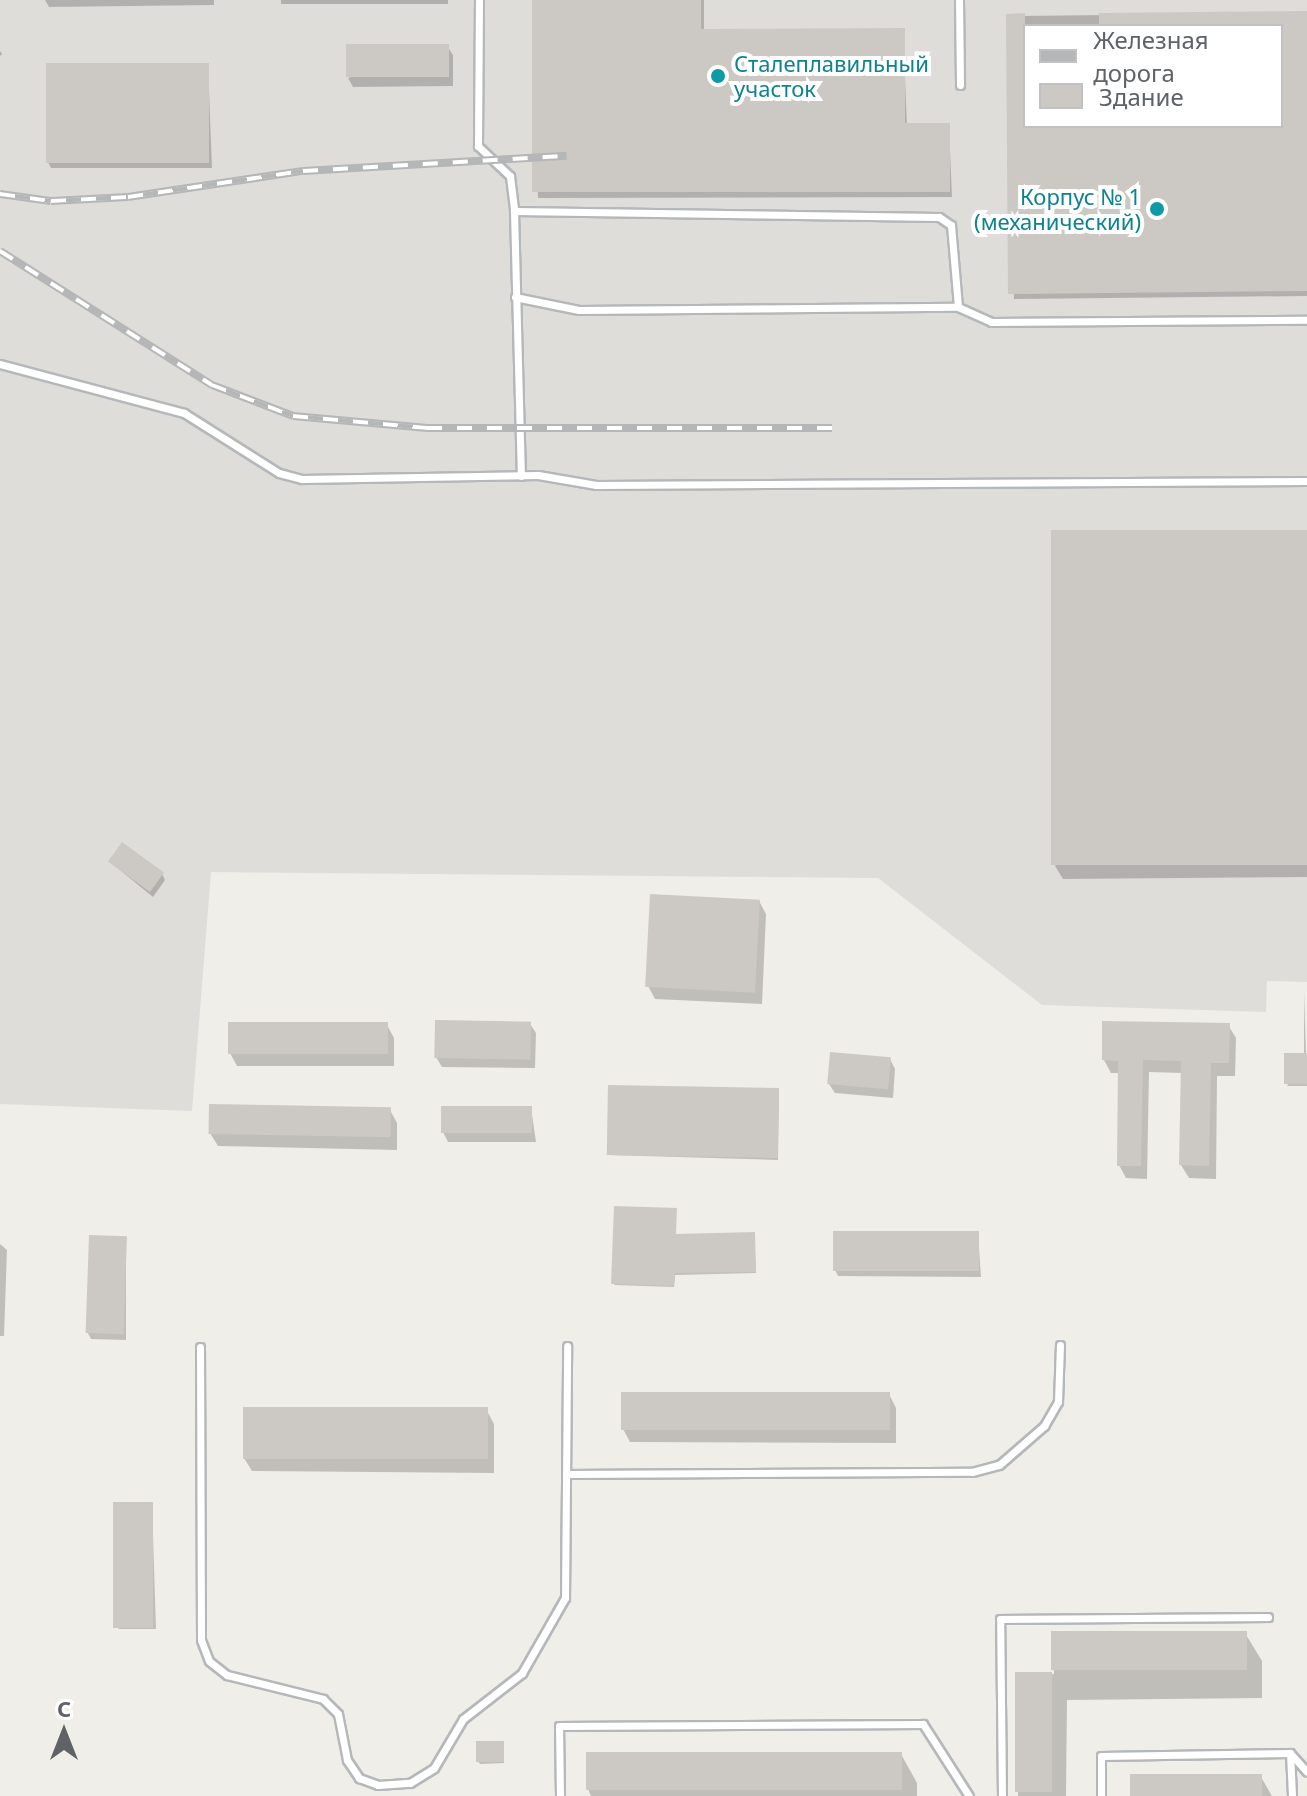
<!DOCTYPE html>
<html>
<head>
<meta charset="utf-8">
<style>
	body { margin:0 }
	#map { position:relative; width:1307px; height:1796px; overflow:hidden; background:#f0eee8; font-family:"Noto Sans",sans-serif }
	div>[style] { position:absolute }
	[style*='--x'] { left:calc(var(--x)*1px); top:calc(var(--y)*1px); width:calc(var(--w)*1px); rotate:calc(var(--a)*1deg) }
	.industrial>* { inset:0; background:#dfddda }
	.shadow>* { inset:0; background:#0003; transform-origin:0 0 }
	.building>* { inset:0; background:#ccc9c4; transform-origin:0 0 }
	.roads { filter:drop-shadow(2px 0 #b5b8bb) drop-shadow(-2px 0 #b5b8bb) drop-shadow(0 2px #b5b8bb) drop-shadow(0 -2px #b5b8bb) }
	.lane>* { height:7px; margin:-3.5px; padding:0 3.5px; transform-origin:3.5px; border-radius:3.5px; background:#fff }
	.rail>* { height:8px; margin-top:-4px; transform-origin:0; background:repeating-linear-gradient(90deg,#fff 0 15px,#b5b6b7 0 30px); box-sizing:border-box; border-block:2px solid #b5b6b7 }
	.dots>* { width:22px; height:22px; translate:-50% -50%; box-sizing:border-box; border:4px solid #fff; border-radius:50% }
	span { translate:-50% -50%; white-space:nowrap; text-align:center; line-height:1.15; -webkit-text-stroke:8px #fff; paint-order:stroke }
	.culture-label { font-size:22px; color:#0d838f }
	.left { translate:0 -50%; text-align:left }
	.right { translate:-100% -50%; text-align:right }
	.legend { position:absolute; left:1023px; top:24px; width:260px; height:104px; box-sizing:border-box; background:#fff; border:2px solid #bfc1c2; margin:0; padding:10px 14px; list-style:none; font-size:24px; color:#5f6367 }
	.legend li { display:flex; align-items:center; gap:16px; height:40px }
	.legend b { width:40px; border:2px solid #bfc1c2 }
	.north { position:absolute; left:24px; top:1692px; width:80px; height:80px; -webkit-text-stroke:6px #fff; paint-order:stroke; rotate:0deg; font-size:22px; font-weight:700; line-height:32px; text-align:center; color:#5f6367 }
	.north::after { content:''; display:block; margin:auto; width:28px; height:36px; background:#5f6367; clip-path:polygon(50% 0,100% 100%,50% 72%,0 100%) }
</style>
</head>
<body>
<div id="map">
	<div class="industrial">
		<i style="clip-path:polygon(evenodd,0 0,1307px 0,1307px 982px,1267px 981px,1266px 1012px,1042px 1005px,878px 878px,211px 872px,192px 1111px,0 1104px,0 0,1025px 26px,1281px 26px,1281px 126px,1025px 126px,1025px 26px)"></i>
	</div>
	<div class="shadow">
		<i style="clip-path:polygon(214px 0,214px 5px,49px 7px,45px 0)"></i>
		<i style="left:281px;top:0;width:167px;height:4px"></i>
		<i style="clip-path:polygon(534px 0,704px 0,704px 31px,903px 30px,907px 125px,949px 125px,952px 197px,538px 198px)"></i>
		<i style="clip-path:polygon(evenodd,1307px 13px,1307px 296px,1014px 299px,1008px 16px,1307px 13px,1025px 26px,1281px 26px,1281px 126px,1025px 126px,1025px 26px)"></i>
		<i style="clip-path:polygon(447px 46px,453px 55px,453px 86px,353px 87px,348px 78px)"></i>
		<i style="left:0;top:51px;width:4px;height:69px;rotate:56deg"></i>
		<i style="clip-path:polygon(208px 65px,212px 168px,51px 168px,48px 162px)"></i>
		<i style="clip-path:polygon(1307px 532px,1307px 877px,1063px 879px,1055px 866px)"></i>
		<i style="clip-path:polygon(110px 862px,162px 874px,165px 880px,153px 897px)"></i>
		<i style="clip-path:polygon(759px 901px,766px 914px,762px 1004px,655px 999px,648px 986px)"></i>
		<i style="clip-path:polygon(1304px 991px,1307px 1086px,1287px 1086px,1304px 1055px)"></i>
		<i style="clip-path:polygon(530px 1024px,536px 1033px,535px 1068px,442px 1067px,436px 1057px)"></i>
		<i style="clip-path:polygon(387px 1025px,394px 1038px,394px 1066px,237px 1066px,230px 1053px)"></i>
		<i style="clip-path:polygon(1228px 1025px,1236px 1038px,1235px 1076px,1217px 1076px,1216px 1179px,1189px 1178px,1181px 1165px,1183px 1073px,1149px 1072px,1147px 1179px,1126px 1178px,1119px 1165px,1120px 1073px,1111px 1073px,1104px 1060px)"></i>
		<i style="clip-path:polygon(890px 1059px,895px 1069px,893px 1098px,835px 1093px,829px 1084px)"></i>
		<i style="clip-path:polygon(779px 1092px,778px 1160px,609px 1155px)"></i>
		<i style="clip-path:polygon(531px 1108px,536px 1142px,448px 1142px,443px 1132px)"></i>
		<i style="clip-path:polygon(390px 1110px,397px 1123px,397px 1150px,218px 1146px,210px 1133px)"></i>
		<i style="clip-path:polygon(676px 1210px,676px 1236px,754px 1234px,756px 1273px,675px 1275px,674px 1287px,614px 1285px)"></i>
		<i style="clip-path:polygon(978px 1234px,981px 1277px,838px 1276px,835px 1270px)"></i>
		<i style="clip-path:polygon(126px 1238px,126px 1340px,91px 1339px,88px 1333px)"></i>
		<i style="clip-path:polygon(0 1244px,7px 1250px,4px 1336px,0 1336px)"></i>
		<i style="clip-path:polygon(889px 1394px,896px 1408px,896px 1443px,630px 1442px,623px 1429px)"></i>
		<i style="clip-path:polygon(487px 1411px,494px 1424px,494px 1473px,252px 1471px,244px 1458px)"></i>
		<i style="clip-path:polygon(152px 1504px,156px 1629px,119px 1629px,117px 1627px)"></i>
		<i style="clip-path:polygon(1245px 1633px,1262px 1661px,1262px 1698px,1067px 1700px,1066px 1796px,1018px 1796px,1017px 1674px,1054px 1674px,1053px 1635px)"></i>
		<i style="clip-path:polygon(504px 1745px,504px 1763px,480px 1764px,478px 1761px)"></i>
		<i style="clip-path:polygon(901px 1754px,917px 1783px,917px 1796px,591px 1796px,588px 1789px)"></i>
		<i style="clip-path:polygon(1261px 1777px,1272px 1796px,1132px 1796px)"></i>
	</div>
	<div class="building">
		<i style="clip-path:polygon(532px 0,701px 0,701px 29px,905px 28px,905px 123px,950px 123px,950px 192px,532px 192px)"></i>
		<i style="clip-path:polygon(1307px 11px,1307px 291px,1008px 294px,1006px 14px,1025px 13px,1025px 126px,1281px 126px,1281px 26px,1099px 26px,1099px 13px)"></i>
		<i style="left:449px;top:44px;width:33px;height:103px;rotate:90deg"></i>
		<i style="left:46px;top:63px;width:163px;height:100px"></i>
		<i style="left:1307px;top:530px;width:335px;height:256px;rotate:90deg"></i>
		<i style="left:122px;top:842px;width:52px;height:24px;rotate:36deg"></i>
		<i style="left:650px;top:894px;width:110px;height:93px;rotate:3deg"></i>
		<i style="left:435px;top:1020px;width:96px;height:38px;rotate:1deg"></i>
		<i style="clip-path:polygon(1102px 1021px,1230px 1023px,1229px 1063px,1211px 1063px,1209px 1166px,1179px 1165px,1181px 1061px,1143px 1060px,1141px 1166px,1117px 1166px,1118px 1061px,1102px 1060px)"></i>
		<i style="left:228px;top:1022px;width:160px;height:32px"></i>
		<i style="left:830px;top:1052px;width:61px;height:32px;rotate:5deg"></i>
		<i style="left:1284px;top:1053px;width:23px;height:31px"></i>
		<i style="left:608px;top:1085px;width:171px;height:70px;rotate:1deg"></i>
		<i style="left:209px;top:1104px;width:182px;height:30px;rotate:1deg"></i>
		<i style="left:441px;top:1106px;width:91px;height:27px"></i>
		<i style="clip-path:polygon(614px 1206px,677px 1208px,676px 1234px,755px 1232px,756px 1272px,675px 1273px,674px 1286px,611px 1284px)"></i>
		<i style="left:833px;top:1231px;width:146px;height:40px"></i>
		<i style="left:89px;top:1235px;width:38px;height:98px;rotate:2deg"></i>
		<i style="left:621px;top:1392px;width:269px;height:38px"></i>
		<i style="left:243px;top:1407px;width:245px;height:52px"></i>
		<i style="left:113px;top:1502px;width:40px;height:126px"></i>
		<i style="left:1247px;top:1631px;width:39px;height:196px;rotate:90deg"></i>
		<i style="left:1015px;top:1672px;width:37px;height:120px"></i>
		<i style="left:476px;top:1741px;width:28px;height:21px"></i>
		<i style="left:586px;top:1752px;width:316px;height:38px"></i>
		<i style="left:1130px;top:1774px;width:132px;height:22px"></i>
	</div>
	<div class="roads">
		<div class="lane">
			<i style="--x:479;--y:0;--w:146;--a:90.4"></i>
			<i style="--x:478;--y:146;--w:44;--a:43.2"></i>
			<i style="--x:510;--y:176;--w:35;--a:83"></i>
			<i style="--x:514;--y:211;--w:265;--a:88.5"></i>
			<i style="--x:959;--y:0;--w:85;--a:89.3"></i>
			<i style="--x:514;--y:211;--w:425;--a:0.8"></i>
			<i style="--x:939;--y:217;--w:14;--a:34"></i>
			<i style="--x:951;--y:225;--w:82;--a:85.1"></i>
			<i style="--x:515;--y:297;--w:65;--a:11.5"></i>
			<i style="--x:579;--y:310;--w:379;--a:-0.5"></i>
			<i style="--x:958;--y:307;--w:36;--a:24"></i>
			<i style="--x:991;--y:322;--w:316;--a:-0.4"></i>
			<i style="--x:0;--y:364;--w:190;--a:14.9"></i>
			<i style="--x:184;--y:413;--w:112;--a:32.3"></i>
			<i style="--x:279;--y:473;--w:24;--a:15"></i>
			<i style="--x:302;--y:479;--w:236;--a:-1"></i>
			<i style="--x:538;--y:475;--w:59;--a:9.8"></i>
			<i style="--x:596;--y:485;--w:711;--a:-0.32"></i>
			<i style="--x:200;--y:1347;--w:293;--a:89.8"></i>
			<i style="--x:201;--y:1640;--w:22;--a:69"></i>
			<i style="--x:209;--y:1661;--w:23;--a:38"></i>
			<i style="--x:227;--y:1675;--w:99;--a:14"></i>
			<i style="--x:323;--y:1699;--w:21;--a:45"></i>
			<i style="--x:338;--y:1714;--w:47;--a:78.9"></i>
			<i style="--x:347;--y:1760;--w:22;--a:56"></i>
			<i style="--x:359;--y:1778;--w:20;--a:20"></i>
			<i style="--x:378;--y:1785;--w:32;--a:-4"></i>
			<i style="--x:410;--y:1783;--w:28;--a:-32"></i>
			<i style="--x:434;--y:1768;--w:57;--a:-59.4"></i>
			<i style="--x:463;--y:1719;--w:75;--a:-37.9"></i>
			<i style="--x:522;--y:1673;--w:86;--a:-60.2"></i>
			<i style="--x:565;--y:1598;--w:252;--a:-89.5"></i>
			<i style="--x:566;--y:1474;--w:406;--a:-0.3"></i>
			<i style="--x:972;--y:1472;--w:28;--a:-15"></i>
			<i style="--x:999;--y:1465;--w:60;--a:-40.9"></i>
			<i style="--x:1044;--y:1426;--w:28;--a:-60"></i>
			<i style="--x:1058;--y:1402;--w:57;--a:-88"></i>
			<i style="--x:1290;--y:1753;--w:43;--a:87.3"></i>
			<i style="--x:560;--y:1796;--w:70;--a:-90.8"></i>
			<i style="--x:559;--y:1726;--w:364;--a:-0.3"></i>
			<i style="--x:923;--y:1724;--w:85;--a:57.4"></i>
			<i style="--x:1002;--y:1796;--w:177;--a:-90.6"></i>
			<i style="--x:1000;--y:1619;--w:268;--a:-0.4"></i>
			<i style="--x:1101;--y:1796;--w:40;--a:-90"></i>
			<i style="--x:1101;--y:1756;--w:189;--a:-0.9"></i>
			<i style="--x:1290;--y:1753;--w:25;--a:48"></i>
		</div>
	</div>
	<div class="rail">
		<i style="--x:0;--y:194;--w:51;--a:7.8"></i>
		<i style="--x:51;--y:201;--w:77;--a:-3"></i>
		<i style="--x:128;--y:197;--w:177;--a:-8.5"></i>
		<i style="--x:303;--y:171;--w:264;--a:-3.3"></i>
		<i style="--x:0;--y:251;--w:251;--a:32.3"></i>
		<i style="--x:212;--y:385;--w:87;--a:20.9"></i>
		<i style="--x:293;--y:416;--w:135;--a:5.1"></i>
		<i style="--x:427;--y:428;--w:405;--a:0"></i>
	</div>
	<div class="dots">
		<i style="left:718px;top:76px;background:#0f9aa8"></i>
		<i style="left:1157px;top:209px;background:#0f9aa8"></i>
	</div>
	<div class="culture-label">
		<span class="left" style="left:734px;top:76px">Сталеплавильный<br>участок</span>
		<span class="right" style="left:1141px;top:209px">Корпус № 1<br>(механический)</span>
	</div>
	<ul class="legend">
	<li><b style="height:10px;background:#b5b6b7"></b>Железная дорога</li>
	<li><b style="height:22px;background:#ccc9c4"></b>Здание</li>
	</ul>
	<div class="north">С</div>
</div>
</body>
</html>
